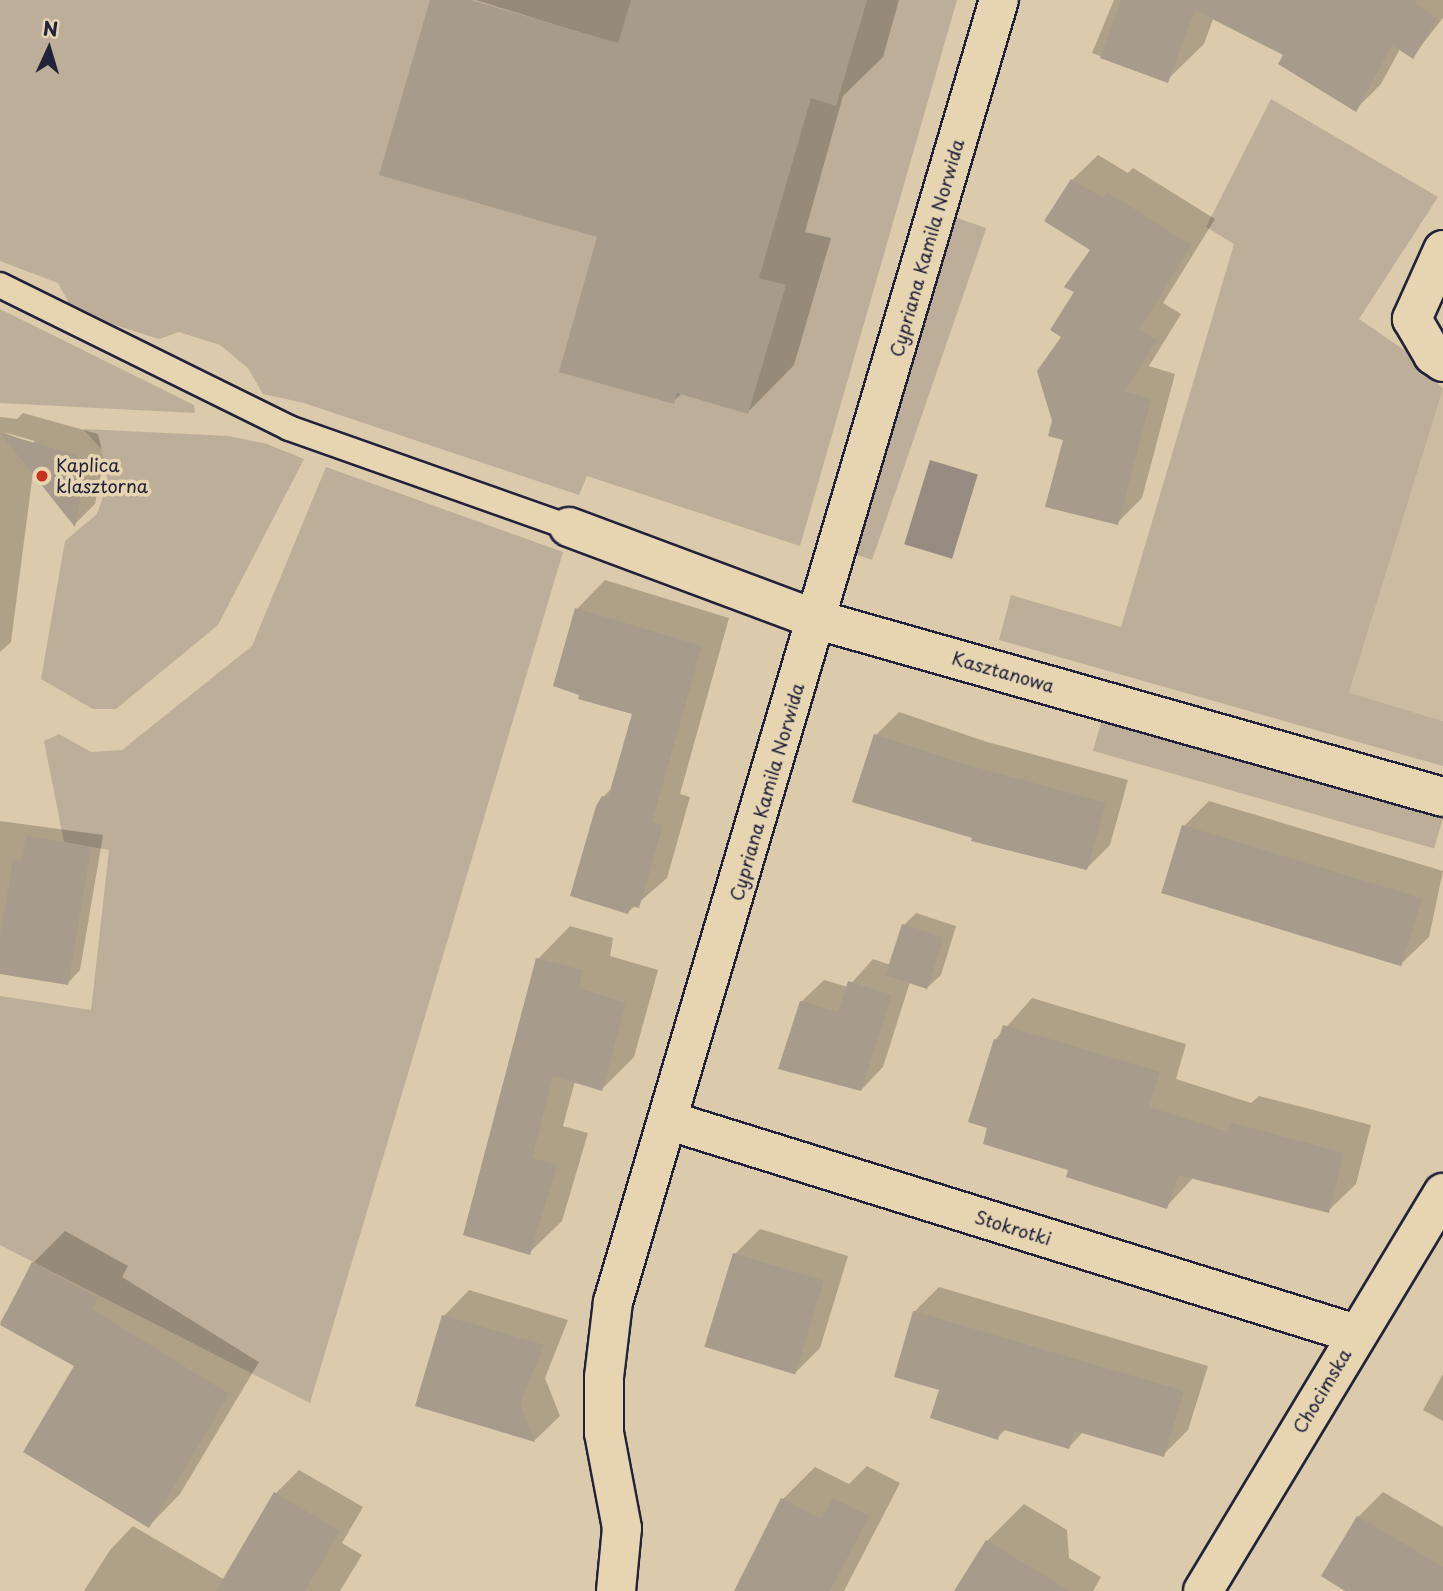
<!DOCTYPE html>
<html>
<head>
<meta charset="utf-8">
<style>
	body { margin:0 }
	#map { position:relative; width:1443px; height:1591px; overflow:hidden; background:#dbcaab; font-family:"Playpen Sans",sans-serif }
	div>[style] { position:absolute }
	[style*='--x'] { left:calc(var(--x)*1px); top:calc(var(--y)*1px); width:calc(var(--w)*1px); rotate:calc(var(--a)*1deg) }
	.built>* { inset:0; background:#cbbca1 }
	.green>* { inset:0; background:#bcae98; transform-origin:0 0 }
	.water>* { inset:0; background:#978b82; transform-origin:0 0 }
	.shadow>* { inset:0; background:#0003 }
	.building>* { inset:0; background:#a79b8b; transform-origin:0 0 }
	.roads { filter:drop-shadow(2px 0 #22223b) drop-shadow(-2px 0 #22223b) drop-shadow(0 2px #22223b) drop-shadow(0 -2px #22223b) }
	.lane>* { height:24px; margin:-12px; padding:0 12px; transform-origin:12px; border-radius:12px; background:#e7d5b2 }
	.street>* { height:38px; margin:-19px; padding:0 19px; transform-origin:19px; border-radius:19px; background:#e7d5b2 }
	.dots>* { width:19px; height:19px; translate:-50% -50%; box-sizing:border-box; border:4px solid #e7d5b2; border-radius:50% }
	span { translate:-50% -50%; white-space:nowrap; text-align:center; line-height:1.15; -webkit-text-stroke:7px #e7d5b2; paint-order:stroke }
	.street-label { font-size:18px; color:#22223b }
	.poi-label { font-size:18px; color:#22223b }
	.left { translate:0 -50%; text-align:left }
	.north { position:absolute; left:14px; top:14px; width:70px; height:70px; -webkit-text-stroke:5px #e7d5b2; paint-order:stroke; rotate:4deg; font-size:19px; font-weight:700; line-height:28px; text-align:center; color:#22223b }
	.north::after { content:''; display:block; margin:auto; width:24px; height:32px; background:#22223b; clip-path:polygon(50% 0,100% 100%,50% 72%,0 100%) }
</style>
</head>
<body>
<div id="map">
	<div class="built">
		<i style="clip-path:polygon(1443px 389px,1443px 721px,1349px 694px)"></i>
	</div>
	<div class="green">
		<i style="clip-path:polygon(0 0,957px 0,800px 546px,587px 476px,579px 495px,304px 403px,263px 394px,248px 368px,220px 345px,179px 332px,159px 339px,115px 325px,69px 303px,58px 283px,0 261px)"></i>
		<i style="clip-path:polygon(1271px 99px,1438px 197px,1359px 319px,1410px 354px,1443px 389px,1349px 693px,1443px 721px,1443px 766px,999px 640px,1011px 595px,1121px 627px,1234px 244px,1206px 227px)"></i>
		<i style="left:957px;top:218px;width:31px;height:351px;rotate:19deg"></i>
		<i style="clip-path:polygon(0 309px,194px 405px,195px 413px,0 403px)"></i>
		<i style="clip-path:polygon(83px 429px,229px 436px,267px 444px,304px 459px,218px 625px,116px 709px,93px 709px,41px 679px,65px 541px,97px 514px,108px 483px,102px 450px)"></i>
		<i style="clip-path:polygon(326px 467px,563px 552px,310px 1403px,0 1245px,0 996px,91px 1010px,109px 850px,64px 842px,44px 741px,59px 734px,91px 752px,122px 750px,252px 646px)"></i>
		<i style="left:1102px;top:719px;width:355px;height:33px;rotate:16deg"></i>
	</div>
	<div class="water">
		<i style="left:930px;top:460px;width:50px;height:88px;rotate:17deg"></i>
	</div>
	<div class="shadow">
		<i style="clip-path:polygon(431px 0,464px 0,616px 44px,476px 0,899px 0,883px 57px,843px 96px,805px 232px,831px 238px,794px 365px,748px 412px,683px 392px,673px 402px,600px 236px)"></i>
		<i style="clip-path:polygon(1114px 0,1220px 0,1204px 44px,1167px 80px,1092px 53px)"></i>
		<i style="clip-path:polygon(1328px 0,1443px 0,1443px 18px,1412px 57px,1400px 49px,1381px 84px,1356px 109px)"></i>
		<i style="clip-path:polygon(1098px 155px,1128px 173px,1133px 168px,1215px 219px,1163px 303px,1181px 314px,1149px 366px,1175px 374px,1142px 498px,1117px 523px,1065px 438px,1063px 337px,1093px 249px,1072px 180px)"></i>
		<i style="clip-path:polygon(evenodd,23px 413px,98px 434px,104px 460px,95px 504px,75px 524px,33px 472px,11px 642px,0 652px,0 417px,17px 419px,23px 413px,3px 432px,35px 441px,32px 444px,3px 432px)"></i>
		<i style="clip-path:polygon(605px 580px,729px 618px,680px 794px,690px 797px,667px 878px,628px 912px,603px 797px,613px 787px,634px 713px,577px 609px)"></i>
		<i style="clip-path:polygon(899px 712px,987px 742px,1128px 780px,1110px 845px,1087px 868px,975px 837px,876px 735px)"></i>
		<i style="clip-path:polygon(1209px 801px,1443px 871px,1429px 937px,1403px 962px,1184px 826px)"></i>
		<i style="clip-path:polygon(0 821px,103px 835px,80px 970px,68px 983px,0 972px)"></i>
		<i style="clip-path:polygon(916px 913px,956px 926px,941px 975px,928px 987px,910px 982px,883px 1067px,861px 1090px,801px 1002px,824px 980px,848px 987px,873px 959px,894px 966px,904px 925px)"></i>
		<i style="clip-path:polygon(570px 926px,613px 938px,610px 956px,658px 970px,634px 1057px,602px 1089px,575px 1081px,563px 1126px,588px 1133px,562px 1221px,529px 1253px,538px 959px)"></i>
		<i style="clip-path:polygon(1032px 998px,1186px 1044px,1176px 1079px,1251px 1103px,1259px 1096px,1371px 1125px,1356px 1184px,1328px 1211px,1194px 1177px,1166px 1207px,1070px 1169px,989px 1127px,995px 1040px)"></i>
		<i style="clip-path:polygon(760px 1229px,848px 1256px,820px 1348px,795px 1373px,735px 1254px)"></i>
		<i style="clip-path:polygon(65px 1231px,128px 1266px,122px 1277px,259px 1362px,180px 1494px,149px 1526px,76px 1365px,0 1323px,33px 1263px)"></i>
		<i style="clip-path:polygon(939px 1287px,1208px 1366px,1188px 1430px,1163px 1455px,1084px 1431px,1069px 1447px,1007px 1428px,997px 1438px,941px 1389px,914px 1312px)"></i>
		<i style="clip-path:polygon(469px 1290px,568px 1320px,545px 1378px,560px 1416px,535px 1440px,417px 1405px,444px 1316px)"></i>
		<i style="clip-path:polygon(1443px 1374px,1443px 1421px,1423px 1410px)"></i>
		<i style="clip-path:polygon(867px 1466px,900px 1483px,844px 1591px,736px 1591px,783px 1499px,815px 1467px,849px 1484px)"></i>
		<i style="clip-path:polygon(299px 1470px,363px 1507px,342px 1543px,362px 1555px,340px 1591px,84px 1591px,110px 1550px,133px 1526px,225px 1580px,276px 1493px)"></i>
		<i style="clip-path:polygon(1383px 1492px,1443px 1527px,1443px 1571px,1431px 1591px,1349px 1591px,1358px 1517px)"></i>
		<i style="clip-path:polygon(1024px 1504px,1067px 1530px,1069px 1558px,1101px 1577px,1093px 1591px,956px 1591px,987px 1541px)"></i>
	</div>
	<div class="building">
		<i style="clip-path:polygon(430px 0,470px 0,618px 43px,631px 0,867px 0,836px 106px,811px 98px,759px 278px,786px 285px,748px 414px,677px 393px,674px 404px,559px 372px,597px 237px,379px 175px)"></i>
		<i style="clip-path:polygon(1121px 0,1417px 0,1415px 3px,1438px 19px,1413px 59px,1392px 45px,1356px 112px,1278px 64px,1283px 55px,1195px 10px,1168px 83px,1100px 58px)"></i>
		<i style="clip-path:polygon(1071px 179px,1103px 198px,1107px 192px,1191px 245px,1140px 329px,1157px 340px,1125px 391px,1151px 399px,1118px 525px,1045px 507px,1063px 440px,1048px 436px,1052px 421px,1037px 371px,1061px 337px,1050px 330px,1074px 292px,1064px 287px,1090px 250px,1044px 221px)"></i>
		<i style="clip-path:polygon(0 433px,77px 455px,84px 478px,75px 527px)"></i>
		<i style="clip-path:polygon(575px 608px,702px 646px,652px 822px,663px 825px,639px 908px,631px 906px,628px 914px,570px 896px,596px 806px,602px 796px,608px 798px,632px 714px,578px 699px,579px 695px,553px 686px)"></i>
		<i style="clip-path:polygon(874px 734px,964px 764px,1106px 803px,1087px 870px,971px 841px,972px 838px,852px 802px)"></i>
		<i style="left:1182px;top:825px;width:251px;height:71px;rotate:17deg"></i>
		<i style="clip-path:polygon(26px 836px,91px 847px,68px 985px,0 974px,0 936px,13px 860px,22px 861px)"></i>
		<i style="left:902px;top:924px;width:44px;height:54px;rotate:18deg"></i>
		<i style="clip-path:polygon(536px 958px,582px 970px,579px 988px,626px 1003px,602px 1091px,553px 1076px,532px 1158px,557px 1165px,530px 1255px,463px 1235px)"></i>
		<i style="clip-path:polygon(848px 981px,892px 995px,861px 1091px,778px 1069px,800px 1001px,838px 1012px)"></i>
		<i style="clip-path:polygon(1003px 1025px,1160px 1072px,1149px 1107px,1227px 1132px,1230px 1122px,1344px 1153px,1329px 1213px,1178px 1175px,1167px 1209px,1066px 1177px,1068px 1170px,983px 1144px,987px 1128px,968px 1122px,994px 1039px,998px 1040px)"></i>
		<i style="left:733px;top:1253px;width:95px;height:98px;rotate:17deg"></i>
		<i style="clip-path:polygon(32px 1262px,98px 1298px,92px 1309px,229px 1394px,149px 1528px,23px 1452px,74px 1366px,0 1325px)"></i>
		<i style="clip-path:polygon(913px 1311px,1184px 1391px,1164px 1457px,1075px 1431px,1069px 1449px,1001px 1429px,998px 1440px,930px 1418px,939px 1390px,894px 1377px)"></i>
		<i style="clip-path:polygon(442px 1315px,544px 1345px,520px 1404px,535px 1442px,415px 1406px)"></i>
		<i style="clip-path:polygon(274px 1492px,340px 1531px,305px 1591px,216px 1591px)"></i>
		<i style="clip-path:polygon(781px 1498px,822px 1519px,833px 1498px,869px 1516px,830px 1591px,734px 1591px)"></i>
		<i style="clip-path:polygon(1357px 1516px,1443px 1567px,1443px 1591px,1345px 1591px,1321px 1576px)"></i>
		<i style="clip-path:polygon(986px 1540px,1070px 1591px,954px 1591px)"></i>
	</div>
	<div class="roads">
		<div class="lane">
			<i style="--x:0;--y:285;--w:322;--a:26.3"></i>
			<i style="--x:289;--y:428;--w:297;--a:19.5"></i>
		</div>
		<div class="street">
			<i style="--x:1443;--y:250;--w:76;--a:114.2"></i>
			<i style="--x:1412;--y:319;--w:42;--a:59.7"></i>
			<i style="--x:1433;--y:355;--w:12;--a:35"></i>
			<i style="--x:569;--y:527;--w:266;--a:20.5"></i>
			<i style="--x:818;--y:620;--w:650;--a:15.81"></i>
			<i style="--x:670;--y:1121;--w:718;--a:17.25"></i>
			<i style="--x:616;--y:1591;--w:63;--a:-84.6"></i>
			<i style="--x:622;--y:1528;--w:97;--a:-100.7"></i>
			<i style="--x:604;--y:1433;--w:56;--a:-90"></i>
			<i style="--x:604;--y:1377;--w:76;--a:-83.2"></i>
			<i style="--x:613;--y:1302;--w:1358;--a:-73.49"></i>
			<i style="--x:1203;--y:1591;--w:465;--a:-58.9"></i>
		</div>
	</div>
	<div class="dots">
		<i style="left:42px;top:476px;background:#c8321e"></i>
	</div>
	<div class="street-label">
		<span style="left:927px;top:248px;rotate:-74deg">Cypriana Kamila Norwida</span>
		<span style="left:1003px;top:672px;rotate:16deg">Kasztanowa</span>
		<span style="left:767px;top:792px;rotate:-74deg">Cypriana Kamila Norwida</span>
		<span style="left:1013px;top:1228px;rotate:17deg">Stokrotki</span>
		<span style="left:1322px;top:1391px;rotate:-59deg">Chocimska</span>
	</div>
	<div class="poi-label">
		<span class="left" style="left:56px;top:476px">Kaplica<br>klasztorna</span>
	</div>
	<div class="north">N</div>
</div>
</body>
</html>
